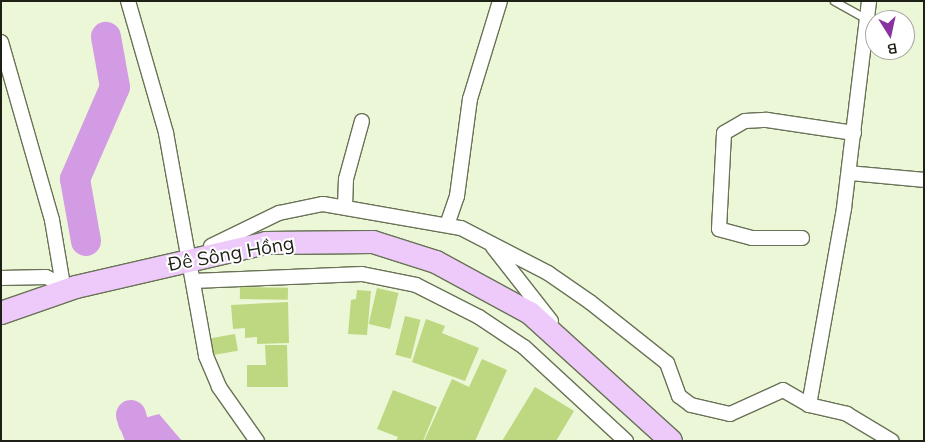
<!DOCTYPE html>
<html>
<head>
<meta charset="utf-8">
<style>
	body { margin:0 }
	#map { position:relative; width:925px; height:442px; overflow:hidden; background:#ecf7d7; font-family:Mulish,sans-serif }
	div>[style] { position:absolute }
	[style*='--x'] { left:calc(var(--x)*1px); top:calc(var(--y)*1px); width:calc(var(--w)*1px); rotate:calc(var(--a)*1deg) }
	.water>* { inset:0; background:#d29be3 }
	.river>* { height:30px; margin:-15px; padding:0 15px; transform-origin:15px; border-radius:15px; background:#d29be3 }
	.building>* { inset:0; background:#bdd881; transform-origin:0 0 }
	.roads { filter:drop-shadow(1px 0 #687256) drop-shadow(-1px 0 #687256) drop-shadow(0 1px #687256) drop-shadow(0 -1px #687256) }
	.lane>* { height:7px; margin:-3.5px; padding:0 3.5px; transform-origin:3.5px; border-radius:3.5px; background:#fff }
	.street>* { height:14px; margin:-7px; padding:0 7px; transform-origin:7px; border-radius:7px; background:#fff }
	.primary>* { height:22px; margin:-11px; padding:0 11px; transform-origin:11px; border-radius:11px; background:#eecafa }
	span { translate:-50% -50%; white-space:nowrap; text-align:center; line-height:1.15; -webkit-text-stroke:4px #fff; paint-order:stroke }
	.street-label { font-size:19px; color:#1d2115 }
	.frame { position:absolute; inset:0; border:2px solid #1d2115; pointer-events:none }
	.north { position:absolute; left:865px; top:10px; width:50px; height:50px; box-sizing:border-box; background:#fff; border:1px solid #a5a6a1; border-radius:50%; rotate:170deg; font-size:14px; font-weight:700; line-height:20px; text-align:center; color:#1d2115 }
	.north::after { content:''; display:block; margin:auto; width:18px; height:22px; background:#8933a1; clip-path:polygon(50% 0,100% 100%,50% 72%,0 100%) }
</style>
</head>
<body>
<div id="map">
	<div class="water">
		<i style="clip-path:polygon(159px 414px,182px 441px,125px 441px,119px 425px)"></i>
	</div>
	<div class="river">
		<i style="--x:86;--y:241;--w:63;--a:-100.1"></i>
		<i style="--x:75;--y:179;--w:100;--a:-66.5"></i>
		<i style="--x:115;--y:87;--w:51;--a:-100.2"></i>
		<i style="--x:131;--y:415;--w:7;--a:74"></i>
	</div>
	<div class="building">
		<i style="left:240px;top:287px;width:48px;height:12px;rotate:1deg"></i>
		<i style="left:377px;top:288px;width:22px;height:37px;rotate:13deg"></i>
		<i style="clip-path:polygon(357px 290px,371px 291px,367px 335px,348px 334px,351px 300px,356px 299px)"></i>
		<i style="clip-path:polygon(288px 302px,289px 343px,257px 344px,257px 337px,245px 338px,245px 328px,233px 329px,231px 305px)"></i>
		<i style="left:405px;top:316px;width:16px;height:40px;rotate:14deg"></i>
		<i style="clip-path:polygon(426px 319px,445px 326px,442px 333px,479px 348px,465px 381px,412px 362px)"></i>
		<i style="left:235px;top:334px;width:17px;height:25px;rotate:80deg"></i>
		<i style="clip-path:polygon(265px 345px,287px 345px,288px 387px,247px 387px,247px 365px,266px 365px)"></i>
		<i style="clip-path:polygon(482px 359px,507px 370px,475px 441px,424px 441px,452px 379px,469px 387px)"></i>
		<i style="clip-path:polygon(535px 387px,574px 411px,556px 441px,502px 441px)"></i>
		<i style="clip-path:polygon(393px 390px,437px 407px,423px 441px,396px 441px,398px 437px,377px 429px)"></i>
	</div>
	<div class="roads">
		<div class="lane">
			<i style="--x:834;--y:1;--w:35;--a:29"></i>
		</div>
		<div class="street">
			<i style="--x:128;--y:1;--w:137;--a:73.9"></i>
			<i style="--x:166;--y:133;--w:227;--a:79.8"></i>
			<i style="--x:206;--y:356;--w:34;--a:67"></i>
			<i style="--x:219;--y:387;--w:66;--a:54.9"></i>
			<i style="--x:1;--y:42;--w:185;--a:74"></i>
			<i style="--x:52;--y:220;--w:66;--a:80.4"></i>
			<i style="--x:63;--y:285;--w:13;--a:9"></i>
			<i style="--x:849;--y:173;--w:75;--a:5.3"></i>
			<i style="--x:345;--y:207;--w:28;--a:-88"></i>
			<i style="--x:346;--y:179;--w:60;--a:-74.6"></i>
			<i style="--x:447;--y:225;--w:31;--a:-71"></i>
			<i style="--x:457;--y:196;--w:98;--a:-82.4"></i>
			<i style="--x:470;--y:99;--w:102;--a:-73"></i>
			<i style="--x:802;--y:238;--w:50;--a:180"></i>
			<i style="--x:752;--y:238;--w:34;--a:-165"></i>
			<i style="--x:719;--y:229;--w:96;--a:-87"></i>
			<i style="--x:724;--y:133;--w:24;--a:-30"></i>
			<i style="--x:745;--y:121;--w:22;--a:-3"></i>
			<i style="--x:767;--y:120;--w:88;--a:8.5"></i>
			<i style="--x:211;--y:246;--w:76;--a:-25.9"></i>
			<i style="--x:279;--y:213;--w:45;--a:-11.6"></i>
			<i style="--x:323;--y:204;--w:140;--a:9.9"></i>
			<i style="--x:461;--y:228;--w:98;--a:27.3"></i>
			<i style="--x:548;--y:273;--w:51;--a:34.6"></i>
			<i style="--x:590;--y:302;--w:98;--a:38.4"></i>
			<i style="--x:667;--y:363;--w:35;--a:70"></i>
			<i style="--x:679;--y:396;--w:15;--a:37"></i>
			<i style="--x:691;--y:405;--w:40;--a:13"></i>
			<i style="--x:730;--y:414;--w:58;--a:-24.4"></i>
			<i style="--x:783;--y:390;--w:30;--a:30"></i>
			<i style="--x:809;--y:405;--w:39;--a:13"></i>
			<i style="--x:847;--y:414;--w:52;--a:31"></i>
			<i style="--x:493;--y:247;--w:94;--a:51.9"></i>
			<i style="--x:1;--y:278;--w:45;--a:-1.3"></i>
			<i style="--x:46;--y:277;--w:19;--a:25"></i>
			<i style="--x:193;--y:281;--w:169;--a:-2.4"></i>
			<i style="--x:362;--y:274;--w:55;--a:11.5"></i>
			<i style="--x:416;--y:285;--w:71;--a:26.9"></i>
			<i style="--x:479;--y:317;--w:54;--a:33.7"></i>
			<i style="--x:524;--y:347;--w:139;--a:42.7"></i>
			<i style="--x:809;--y:405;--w:200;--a:-79.9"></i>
			<i style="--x:844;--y:208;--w:209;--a:-83.1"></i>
		</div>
		<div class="primary">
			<i style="--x:1;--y:313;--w:79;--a:-19.1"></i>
			<i style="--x:76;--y:287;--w:195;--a:-13"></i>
			<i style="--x:266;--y:243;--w:107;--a:-0.5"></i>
			<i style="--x:373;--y:242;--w:66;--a:17.6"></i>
			<i style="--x:436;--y:262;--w:107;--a:28.5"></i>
			<i style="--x:530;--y:313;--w:190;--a:42.2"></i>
		</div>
	</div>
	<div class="street-label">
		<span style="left:231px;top:254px;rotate:-10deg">Đê Sông Hồng</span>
	</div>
	<div class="frame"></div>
	<div class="north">B</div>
</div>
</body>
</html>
